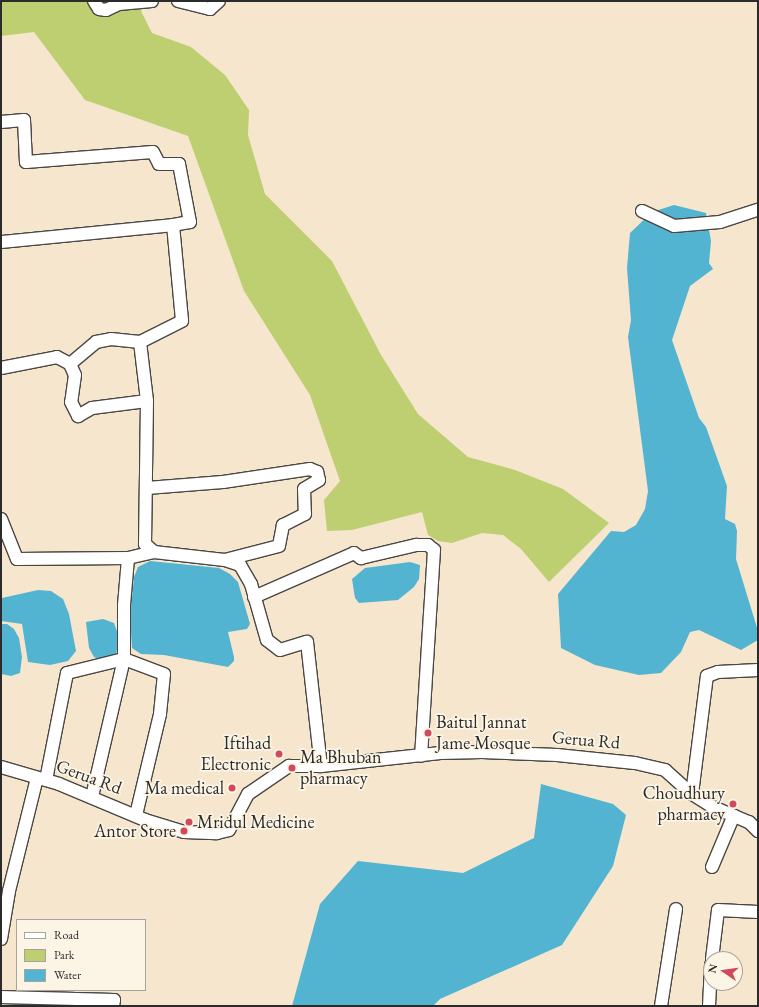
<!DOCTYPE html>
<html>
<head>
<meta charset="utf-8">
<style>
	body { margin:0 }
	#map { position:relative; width:759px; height:1007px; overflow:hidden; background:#f6e6cd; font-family:"EB Garamond",serif }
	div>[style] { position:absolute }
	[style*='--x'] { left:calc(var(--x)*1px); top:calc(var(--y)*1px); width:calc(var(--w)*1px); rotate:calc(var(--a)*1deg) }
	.green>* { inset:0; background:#becf72 }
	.water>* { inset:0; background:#53b4d1 }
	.roads { filter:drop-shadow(1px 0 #494743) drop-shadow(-1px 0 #494743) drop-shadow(0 1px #494743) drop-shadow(0 -1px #494743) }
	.minor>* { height:12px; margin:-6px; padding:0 6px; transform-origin:6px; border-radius:6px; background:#fff }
	.dots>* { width:11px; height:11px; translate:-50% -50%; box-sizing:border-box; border:2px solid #fcf5e5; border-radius:50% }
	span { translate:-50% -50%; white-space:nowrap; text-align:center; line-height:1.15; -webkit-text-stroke:3.5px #fcf5e5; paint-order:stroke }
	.poi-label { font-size:18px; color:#2b2b2b }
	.left { translate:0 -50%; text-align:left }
	.right { translate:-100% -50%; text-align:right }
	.street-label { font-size:18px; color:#2b2b2b }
	.frame { position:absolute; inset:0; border:2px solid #2b2b2b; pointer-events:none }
	.legend { position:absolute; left:16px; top:919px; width:130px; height:72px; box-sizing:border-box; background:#fcf5e5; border:1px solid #a8a49b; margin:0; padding:5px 7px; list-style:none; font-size:12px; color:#2b2b2b }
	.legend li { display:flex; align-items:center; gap:8px; height:20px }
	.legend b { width:20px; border:1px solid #a8a49b }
	.north { position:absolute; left:703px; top:951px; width:40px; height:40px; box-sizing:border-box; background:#fcf5e5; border:1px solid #a8a49b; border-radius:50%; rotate:283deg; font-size:11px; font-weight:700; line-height:16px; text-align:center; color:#2b2b2b }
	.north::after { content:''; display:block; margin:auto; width:14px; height:18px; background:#d1495b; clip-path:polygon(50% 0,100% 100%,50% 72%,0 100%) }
</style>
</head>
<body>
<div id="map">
	<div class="green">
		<i style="clip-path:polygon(1px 1px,151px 1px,141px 11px,152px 33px,191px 47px,225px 75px,249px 110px,248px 135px,265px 194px,332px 261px,381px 355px,418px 414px,468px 457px,515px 470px,563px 489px,609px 523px,549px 582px,521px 549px,503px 535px,482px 533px,452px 543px,438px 541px,428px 535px,422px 512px,352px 530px,327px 531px,324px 500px,340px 481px,310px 395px,244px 291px,188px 136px,85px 100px,34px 32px,1px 36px)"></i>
	</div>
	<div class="water">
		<i style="clip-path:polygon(674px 205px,706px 213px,711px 241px,709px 263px,713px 269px,690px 286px,672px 340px,699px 418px,706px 427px,727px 486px,725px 519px,735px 524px,737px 531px,736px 559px,758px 631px,758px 640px,741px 650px,699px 630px,690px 632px,681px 652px,661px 673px,639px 675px,595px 665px,561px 648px,558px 594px,611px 531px,624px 532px,636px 525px,645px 509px,648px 491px,628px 337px,631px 320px,627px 268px,630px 233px,652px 212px)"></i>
		<i style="clip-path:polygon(150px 561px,219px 568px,230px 574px,238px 582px,250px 624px,247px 629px,228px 632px,234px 657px,234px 661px,228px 667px,164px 655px,141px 654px,132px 648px,130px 617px,134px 577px,138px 567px)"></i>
		<i style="clip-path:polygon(410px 562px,420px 565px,419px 579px,414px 587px,398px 600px,359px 603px,355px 598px,352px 579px,365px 568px)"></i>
		<i style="clip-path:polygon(38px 590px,51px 591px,63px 599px,69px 614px,76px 651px,68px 661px,50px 665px,28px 662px,22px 624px,1px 621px,2px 598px)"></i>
		<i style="clip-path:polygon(103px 619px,114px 623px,119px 637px,116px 655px,101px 660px,94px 657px,89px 648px,86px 622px)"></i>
		<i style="clip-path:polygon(1px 624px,7px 624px,14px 629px,19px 638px,22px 657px,20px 673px,11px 676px,1px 674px)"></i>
		<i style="clip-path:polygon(541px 784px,613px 804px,626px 815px,613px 866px,562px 945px,440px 999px,433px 1006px,292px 1006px,320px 904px,358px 861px,463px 873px,534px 838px)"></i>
	</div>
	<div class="roads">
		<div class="minor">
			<i style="--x:94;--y:1;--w:9;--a:58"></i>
			<i style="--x:99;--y:9;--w:7;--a:8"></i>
			<i style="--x:106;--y:10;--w:14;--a:-25"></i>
			<i style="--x:119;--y:4;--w:33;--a:-5"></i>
			<i style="--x:178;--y:1;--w:33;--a:14"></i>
			<i style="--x:210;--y:9;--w:12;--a:-42"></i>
			<i style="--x:1;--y:122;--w:23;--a:-5"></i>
			<i style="--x:24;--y:120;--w:42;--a:87.3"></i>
			<i style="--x:26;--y:162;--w:127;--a:-4.5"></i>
			<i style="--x:153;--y:152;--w:13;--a:63"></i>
			<i style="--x:159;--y:164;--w:20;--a:0"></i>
			<i style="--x:179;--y:164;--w:59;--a:79.3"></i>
			<i style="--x:190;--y:222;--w:17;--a:170"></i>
			<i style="--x:642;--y:211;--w:35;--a:25"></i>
			<i style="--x:674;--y:226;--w:46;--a:-5"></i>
			<i style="--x:720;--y:222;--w:40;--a:-18"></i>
			<i style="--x:1;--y:242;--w:173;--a:-5.6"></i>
			<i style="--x:173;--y:225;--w:96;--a:84.6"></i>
			<i style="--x:182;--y:321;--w:47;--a:153.4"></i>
			<i style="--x:140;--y:342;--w:59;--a:83.2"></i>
			<i style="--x:147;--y:401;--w:143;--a:90.8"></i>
			<i style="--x:145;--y:544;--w:12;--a:42"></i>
			<i style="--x:154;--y:552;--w:71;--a:6.4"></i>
			<i style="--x:225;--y:560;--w:16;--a:18"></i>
			<i style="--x:240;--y:565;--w:22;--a:60"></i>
			<i style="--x:251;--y:584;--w:58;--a:74.1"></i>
			<i style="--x:267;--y:640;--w:16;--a:38"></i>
			<i style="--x:280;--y:650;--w:28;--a:-17"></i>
			<i style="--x:307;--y:642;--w:125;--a:83.6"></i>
			<i style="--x:70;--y:364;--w:34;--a:-40"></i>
			<i style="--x:96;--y:342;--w:15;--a:-11"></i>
			<i style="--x:111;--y:339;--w:29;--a:6"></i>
			<i style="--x:1;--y:368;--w:57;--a:-11.1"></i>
			<i style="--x:57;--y:357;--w:15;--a:28"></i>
			<i style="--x:70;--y:364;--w:12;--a:66"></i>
			<i style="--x:75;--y:375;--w:27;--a:98"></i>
			<i style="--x:71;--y:402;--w:16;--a:63"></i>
			<i style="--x:78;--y:416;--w:16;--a:-30"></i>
			<i style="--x:92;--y:408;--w:55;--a:-7.3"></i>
			<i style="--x:147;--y:488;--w:76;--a:-4.5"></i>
			<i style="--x:223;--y:482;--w:88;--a:-8.5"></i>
			<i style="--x:310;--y:469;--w:8;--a:23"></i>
			<i style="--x:317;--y:472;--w:8;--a:76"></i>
			<i style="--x:319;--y:480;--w:17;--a:149"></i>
			<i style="--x:304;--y:489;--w:25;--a:88"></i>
			<i style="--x:305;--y:514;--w:25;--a:153"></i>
			<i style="--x:283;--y:525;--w:21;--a:101"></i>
			<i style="--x:279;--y:546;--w:56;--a:165.5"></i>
			<i style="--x:1;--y:519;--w:43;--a:68.2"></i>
			<i style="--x:17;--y:559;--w:111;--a:-0.5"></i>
			<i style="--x:254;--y:597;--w:109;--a:-23.7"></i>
			<i style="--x:354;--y:553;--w:9;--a:36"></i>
			<i style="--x:361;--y:558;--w:57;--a:-13.3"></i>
			<i style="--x:416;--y:545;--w:12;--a:0"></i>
			<i style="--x:428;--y:545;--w:8;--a:40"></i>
			<i style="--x:434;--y:550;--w:206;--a:93.6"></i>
			<i style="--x:1;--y:767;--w:60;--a:16.3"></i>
			<i style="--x:59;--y:784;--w:93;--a:22.7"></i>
			<i style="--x:145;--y:820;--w:41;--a:17.1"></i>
			<i style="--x:184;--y:832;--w:33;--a:2"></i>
			<i style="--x:217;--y:833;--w:12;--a:-14"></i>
			<i style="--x:229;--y:830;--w:41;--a:-62.2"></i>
			<i style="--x:248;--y:794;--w:50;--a:-34.3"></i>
			<i style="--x:289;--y:766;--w:32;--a:0"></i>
			<i style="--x:321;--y:766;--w:120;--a:-6.2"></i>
			<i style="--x:440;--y:753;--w:42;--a:-1.4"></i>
			<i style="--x:482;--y:752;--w:75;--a:2.3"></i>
			<i style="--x:557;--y:755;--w:78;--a:5.9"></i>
			<i style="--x:635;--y:763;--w:31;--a:13"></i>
			<i style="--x:665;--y:770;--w:36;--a:42"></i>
			<i style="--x:692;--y:794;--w:25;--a:32"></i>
			<i style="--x:713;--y:807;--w:39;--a:23"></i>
			<i style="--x:749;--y:822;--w:13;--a:45"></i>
			<i style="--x:46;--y:780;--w:109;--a:-78.9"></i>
			<i style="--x:67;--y:673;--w:59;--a:-13.8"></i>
			<i style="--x:124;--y:659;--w:142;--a:103.1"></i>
			<i style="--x:692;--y:794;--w:119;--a:-82.8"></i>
			<i style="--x:707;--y:676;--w:12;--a:-20"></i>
			<i style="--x:718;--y:672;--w:40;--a:-2.9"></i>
			<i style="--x:136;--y:815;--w:104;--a:-76.6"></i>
			<i style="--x:160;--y:714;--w:40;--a:-84.3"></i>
			<i style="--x:164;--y:674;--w:43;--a:-159.4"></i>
			<i style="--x:124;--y:659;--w:54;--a:-90"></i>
			<i style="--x:124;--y:605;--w:47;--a:-85.1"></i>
			<i style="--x:128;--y:558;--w:27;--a:-13"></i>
			<i style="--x:712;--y:867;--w:56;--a:-67.1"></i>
			<i style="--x:1;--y:939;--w:49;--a:-80.5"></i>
			<i style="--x:9;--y:891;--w:116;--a:-76.1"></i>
			<i style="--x:712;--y:959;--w:49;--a:-83"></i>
			<i style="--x:718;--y:910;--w:40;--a:2.9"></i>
			<i style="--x:1;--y:997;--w:113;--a:1.5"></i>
			<i style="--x:114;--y:1000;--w:6;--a:99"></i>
			<i style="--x:661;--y:1006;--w:98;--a:-81.2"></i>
			<i style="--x:709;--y:1006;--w:41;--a:-87.2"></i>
		</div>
	</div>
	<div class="dots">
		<i style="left:428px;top:733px;background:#d1495b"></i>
		<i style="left:279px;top:754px;background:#d1495b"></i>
		<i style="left:292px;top:768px;background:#d1495b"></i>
		<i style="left:232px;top:788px;background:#d1495b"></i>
		<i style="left:733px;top:804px;background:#d1495b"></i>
		<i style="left:189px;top:822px;background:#d1495b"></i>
		<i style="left:184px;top:831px;background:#d1495b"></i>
	</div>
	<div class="poi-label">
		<span class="left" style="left:436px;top:733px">Baitul Jannat<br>Jame Mosque</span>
		<span class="right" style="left:271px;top:754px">Iftihad<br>Electronic</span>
		<span class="left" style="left:300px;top:768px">Ma Bhuban<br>pharmacy</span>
		<span class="right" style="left:224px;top:788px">Ma medical</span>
		<span class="right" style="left:725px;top:804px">Choudhury<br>pharmacy</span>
		<span class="left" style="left:197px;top:822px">Mridul Medicine</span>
		<span class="right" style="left:176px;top:831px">Antor Store</span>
	</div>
	<div class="street-label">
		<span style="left:586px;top:740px;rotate:5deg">Gerua Rd</span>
		<span style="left:89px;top:777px;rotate:20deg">Gerua Rd</span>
	</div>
	<div class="frame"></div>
	<ul class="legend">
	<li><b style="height:5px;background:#fff"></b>Road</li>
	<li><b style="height:11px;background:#becf72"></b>Park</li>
	<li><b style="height:11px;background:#53b4d1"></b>Water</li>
	</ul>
	<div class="north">N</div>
</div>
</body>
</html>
